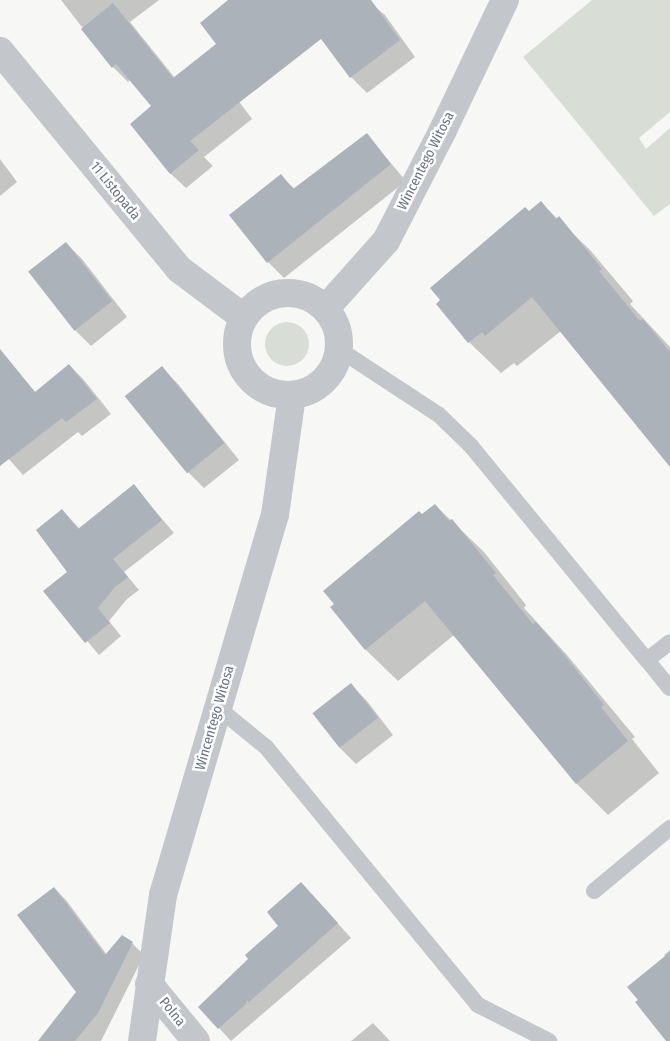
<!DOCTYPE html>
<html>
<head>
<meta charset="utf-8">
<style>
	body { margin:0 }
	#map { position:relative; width:670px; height:1041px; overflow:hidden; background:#f7f7f5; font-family:"Fira Sans Condensed",sans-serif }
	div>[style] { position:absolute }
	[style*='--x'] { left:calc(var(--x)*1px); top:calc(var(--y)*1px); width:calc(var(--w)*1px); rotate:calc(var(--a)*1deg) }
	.green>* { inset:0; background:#d8ded6 }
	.round { border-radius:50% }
	.shadow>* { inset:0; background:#0003 }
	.building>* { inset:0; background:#acb2b9; transform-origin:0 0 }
	.lane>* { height:16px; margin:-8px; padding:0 8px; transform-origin:8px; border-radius:8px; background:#c3c6ca }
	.street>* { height:28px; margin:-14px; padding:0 14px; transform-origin:14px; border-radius:14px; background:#c3c6ca }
	.street>.ring { margin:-14px; padding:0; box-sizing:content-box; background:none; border:28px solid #c3c6ca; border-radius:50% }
	span { translate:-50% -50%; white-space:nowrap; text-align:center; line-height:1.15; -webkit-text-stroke:5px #fff; paint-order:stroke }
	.street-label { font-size:14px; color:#687384 }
</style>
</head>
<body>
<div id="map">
	<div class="green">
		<i style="clip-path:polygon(592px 0,670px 0,670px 112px,639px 138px,646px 149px,670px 128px,670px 204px,654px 216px,523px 57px)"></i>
		<i class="round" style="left:265px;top:322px;width:44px;height:44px"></i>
	</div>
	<div class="shadow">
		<i style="clip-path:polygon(61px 0,159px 0,130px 22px,175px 78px,217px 72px,252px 119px,204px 157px,213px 166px,186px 188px,170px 173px,152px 106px,131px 79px,128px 82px,113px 67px)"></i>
		<i style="clip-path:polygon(367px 0,385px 15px,415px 57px,367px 93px,351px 77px)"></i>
		<i style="clip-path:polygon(367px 135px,406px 181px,284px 278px,268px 262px,281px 176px,295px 189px)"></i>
		<i style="clip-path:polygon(0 159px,17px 182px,0 196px)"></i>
		<i style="clip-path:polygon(541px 203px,590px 250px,633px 301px,630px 304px,670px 347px,670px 465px,561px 331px,517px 366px,514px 363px,501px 373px,469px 342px,529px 213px)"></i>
		<i style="clip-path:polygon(66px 243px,82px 259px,127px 317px,91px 346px,75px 330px)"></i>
		<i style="clip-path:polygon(69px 365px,84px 380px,111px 414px,82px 436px,78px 432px,23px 475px,0 449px,0 403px,26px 382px,36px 393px)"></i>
		<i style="clip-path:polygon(162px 368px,178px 384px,239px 460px,204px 488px,188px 472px)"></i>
		<i style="clip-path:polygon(134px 486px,174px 533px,124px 572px,139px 590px,127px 599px,109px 621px,121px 636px,99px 655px,45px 591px,69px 572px,62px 510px,80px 529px)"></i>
		<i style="clip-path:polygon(435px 505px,484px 552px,526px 605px,524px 608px,567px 655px,635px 737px,632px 739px,659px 773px,608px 815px,576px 783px,454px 635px,398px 681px,366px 650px,332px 607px)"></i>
		<i style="clip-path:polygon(351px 685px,367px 701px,393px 735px,356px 764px,340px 748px)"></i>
		<i style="clip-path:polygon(54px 888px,66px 900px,107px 955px,132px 943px,144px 955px,101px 1041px,39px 1041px,78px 992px)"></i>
		<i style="clip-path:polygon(315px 898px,351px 938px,231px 1041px,219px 1028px,250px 959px)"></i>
		<i style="clip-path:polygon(670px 950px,670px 1041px,669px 1041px,666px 957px,664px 955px)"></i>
		<i style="clip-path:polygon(373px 1023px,390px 1041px,351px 1041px)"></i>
	</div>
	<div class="building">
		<i style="clip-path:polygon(228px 0,371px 0,400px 40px,350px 78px,321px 39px,190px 141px,199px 150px,170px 174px,130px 124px,151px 106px,116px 64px,112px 68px,81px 29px,113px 3px,173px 78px,216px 44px,200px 23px)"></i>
		<i style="clip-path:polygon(367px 133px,391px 164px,267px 263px,229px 215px,281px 174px,293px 189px)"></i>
		<i style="clip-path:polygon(541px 201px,556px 219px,559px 216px,602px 269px,599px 271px,640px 321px,643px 319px,670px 352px,670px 467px,532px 297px,485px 336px,482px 332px,468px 343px,436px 304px,440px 300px,430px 288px,525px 207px,529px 211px)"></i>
		<i style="left:66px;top:242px;width:75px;height:48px;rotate:52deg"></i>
		<i style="clip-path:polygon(0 349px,35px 392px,69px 364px,97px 399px,66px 422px,62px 418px,0 466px)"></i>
		<i style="left:162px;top:366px;width:99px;height:48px;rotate:51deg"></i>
		<i style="clip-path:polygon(134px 484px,162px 520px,113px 559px,128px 577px,115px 587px,98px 608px,110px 623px,85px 643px,43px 591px,67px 572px,36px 530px,62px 509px,78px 529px)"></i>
		<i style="clip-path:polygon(435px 504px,449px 521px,452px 519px,496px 573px,493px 575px,533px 624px,536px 622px,566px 657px,604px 705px,601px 707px,628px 741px,576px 784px,425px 601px,365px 650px,330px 607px,334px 604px,323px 591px,419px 511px,422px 514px)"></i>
		<i style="left:351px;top:683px;width:44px;height:49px;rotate:52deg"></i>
		<i style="clip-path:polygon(301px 882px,338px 923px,249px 1002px,247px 1000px,246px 1004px,218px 1029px,198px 1007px,248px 959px,245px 955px,278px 926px,267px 912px)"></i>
		<i style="clip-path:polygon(54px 887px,105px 955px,122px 935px,133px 942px,98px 1013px,75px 1041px,38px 1041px,76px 992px,17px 915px)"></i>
		<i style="clip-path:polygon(670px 952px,670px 1041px,666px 1041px,635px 1002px,638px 1000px,627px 987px)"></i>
	</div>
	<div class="lane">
		<i style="--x:340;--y:350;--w:118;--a:33.3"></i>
		<i style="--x:439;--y:415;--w:45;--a:44.1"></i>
		<i style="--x:471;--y:446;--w:277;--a:50.6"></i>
		<i style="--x:647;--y:660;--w:29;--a:-38"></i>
		<i style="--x:647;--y:660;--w:36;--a:51"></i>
		<i style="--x:218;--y:708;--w:62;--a:39.1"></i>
		<i style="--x:266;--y:747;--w:334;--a:50.6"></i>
		<i style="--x:478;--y:1005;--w:80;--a:26.9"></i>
		<i style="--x:594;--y:891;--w:99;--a:-39.7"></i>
	</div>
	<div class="street">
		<i style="--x:0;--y:51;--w:282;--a:50.6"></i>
		<i style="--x:179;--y:269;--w:80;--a:36.9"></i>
		<i class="ring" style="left:237px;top:293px;width:74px;height:74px"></i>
		<i style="--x:326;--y:308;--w:90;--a:-48.2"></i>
		<i style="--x:386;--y:241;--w:125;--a:-62.8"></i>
		<i style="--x:443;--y:130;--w:144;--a:-64.5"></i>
		<i style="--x:149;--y:984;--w:74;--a:50.5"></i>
		<i style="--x:142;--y:1041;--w:148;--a:-81.8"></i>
		<i style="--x:163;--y:895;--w:396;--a:-73.6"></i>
		<i style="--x:275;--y:515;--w:120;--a:-81.9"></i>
	</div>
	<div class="street-label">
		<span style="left:426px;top:161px;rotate:-63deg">Wincentego Witosa</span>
		<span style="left:115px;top:191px;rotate:51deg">11 Listopada</span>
		<span style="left:215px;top:718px;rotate:-74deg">Wincentego Witosa</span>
		<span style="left:172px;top:1012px;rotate:51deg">Polna</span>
	</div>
</div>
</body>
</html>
